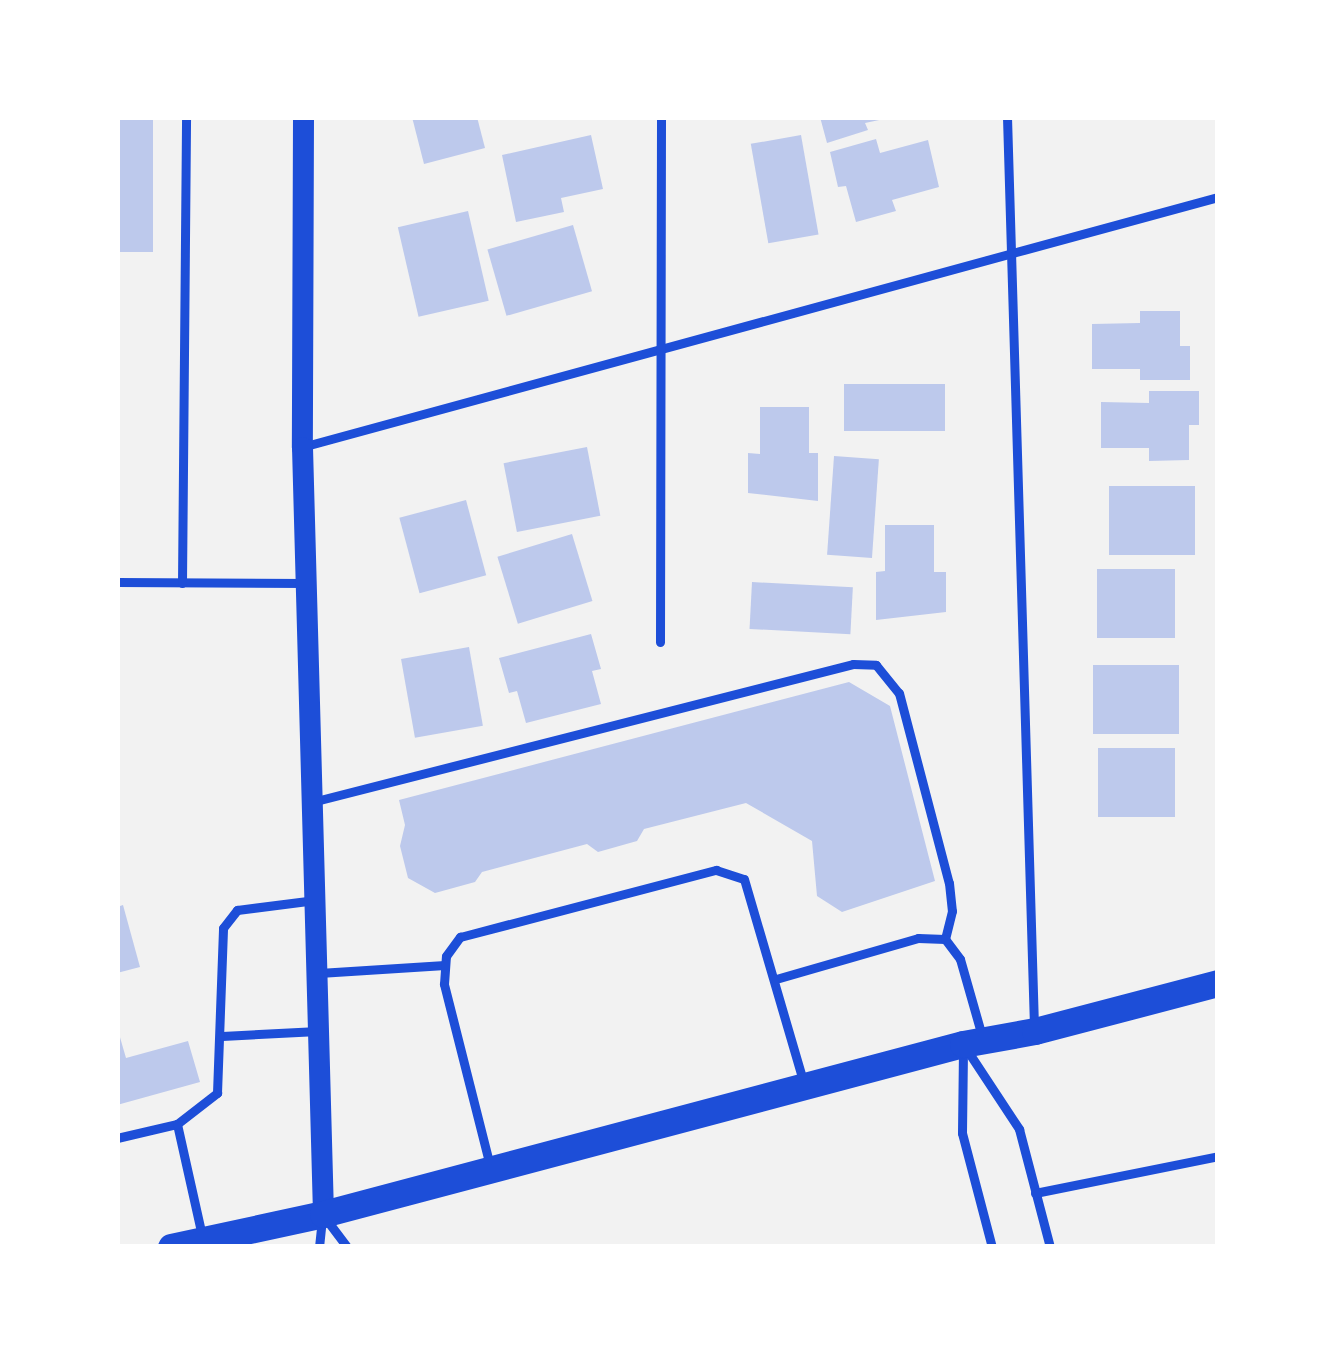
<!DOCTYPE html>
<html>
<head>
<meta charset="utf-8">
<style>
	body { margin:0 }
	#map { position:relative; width:1335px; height:1364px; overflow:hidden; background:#f2f2f2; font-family:"Fira Sans Condensed",sans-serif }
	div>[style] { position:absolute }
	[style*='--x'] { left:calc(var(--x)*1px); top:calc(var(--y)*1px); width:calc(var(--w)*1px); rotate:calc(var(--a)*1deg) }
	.building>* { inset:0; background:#bdc9ec; transform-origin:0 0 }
	.service>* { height:9px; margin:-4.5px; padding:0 4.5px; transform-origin:4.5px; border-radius:4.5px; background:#1d4ed8 }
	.tertiary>* { height:21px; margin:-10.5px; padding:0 10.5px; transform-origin:10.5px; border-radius:10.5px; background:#1d4ed8 }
	.primary>* { height:27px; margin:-13.5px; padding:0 13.5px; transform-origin:13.5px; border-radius:13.5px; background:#1d4ed8 }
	span { translate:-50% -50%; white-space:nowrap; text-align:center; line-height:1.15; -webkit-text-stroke:12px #fff; paint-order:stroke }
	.frame { position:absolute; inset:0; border:120px solid #fff; pointer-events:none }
</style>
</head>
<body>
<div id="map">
	<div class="building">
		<i style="left:117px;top:117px;width:36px;height:135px"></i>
		<i style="clip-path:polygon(412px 117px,477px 117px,485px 148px,424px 164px)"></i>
		<i style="clip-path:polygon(820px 117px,884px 117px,884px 119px,865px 123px,868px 130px,827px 143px)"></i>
		<i style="clip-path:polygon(591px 135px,603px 189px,561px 198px,564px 212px,516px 222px,502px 155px)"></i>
		<i style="left:801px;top:135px;width:101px;height:51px;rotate:80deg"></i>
		<i style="clip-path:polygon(876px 139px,880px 153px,928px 140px,939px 187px,892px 200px,896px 211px,856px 222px,846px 186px,838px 187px,830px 152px)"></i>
		<i style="left:468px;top:211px;width:92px;height:72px;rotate:77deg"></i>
		<i style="left:573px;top:225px;width:69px;height:89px;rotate:74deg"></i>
		<i style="clip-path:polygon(1140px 311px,1180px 311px,1180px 346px,1190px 346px,1190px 380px,1140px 380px,1140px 369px,1092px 369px,1092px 324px,1140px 323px)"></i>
		<i style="left:844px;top:384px;width:101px;height:47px"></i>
		<i style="clip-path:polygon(1149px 391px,1199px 391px,1199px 425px,1189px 425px,1189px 460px,1149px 461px,1149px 448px,1101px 448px,1101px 402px,1149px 403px)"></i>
		<i style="clip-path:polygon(760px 407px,809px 407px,809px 453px,818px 453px,818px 501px,748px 493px,748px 453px,760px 454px)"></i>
		<i style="left:587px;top:447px;width:70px;height:85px;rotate:79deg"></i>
		<i style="left:834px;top:456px;width:45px;height:99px;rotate:4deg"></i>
		<i style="left:1109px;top:486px;width:86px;height:69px"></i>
		<i style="left:466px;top:500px;width:78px;height:69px;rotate:75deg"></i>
		<i style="clip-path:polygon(885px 525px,934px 525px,934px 572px,946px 572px,946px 612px,876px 620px,876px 572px,885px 571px)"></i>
		<i style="left:572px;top:534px;width:70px;height:78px;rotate:73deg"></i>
		<i style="left:1097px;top:569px;width:78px;height:69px"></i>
		<i style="left:752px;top:582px;width:101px;height:47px;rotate:3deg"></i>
		<i style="clip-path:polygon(591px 634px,601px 669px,592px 671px,601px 704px,526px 723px,517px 691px,509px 693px,499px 658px)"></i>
		<i style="left:469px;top:647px;width:80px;height:69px;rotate:80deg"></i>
		<i style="left:1093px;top:665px;width:86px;height:69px"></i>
		<i style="clip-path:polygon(849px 682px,890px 706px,935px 881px,842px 912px,817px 896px,812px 841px,746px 803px,644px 829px,637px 841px,598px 852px,587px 844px,482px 872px,475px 882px,435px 893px,408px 878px,400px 846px,405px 825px,399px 800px)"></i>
		<i style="left:1098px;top:748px;width:77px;height:69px"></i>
		<i style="clip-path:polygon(123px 905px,140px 967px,117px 973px,117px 907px)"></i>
		<i style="clip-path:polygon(117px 1027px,126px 1058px,188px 1041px,200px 1082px,117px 1105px)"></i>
	</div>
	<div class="service">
		<i style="--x:1007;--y:117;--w:909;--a:88.3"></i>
		<i style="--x:302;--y:447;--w:950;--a:-15.27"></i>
		<i style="--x:117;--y:582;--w:189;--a:0.3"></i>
		<i style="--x:182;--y:583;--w:466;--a:-89.5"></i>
		<i style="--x:660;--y:642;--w:525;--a:-89.89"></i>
		<i style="--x:312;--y:802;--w:558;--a:-14.31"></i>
		<i style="--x:853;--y:664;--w:23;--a:2"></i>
		<i style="--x:876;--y:665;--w:36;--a:51"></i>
		<i style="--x:899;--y:693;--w:196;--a:75.3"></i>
		<i style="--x:949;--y:883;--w:28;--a:84"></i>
		<i style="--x:952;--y:911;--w:29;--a:104"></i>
		<i style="--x:319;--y:973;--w:126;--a:-3.6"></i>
		<i style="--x:776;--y:979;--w:148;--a:-16.1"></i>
		<i style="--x:918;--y:938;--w:27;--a:2"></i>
		<i style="--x:945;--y:939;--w:25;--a:53"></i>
		<i style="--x:960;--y:959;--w:80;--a:74.1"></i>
		<i style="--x:222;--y:1036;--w:96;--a:-3"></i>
		<i style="--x:963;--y:1050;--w:83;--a:90.7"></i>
		<i style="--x:962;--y:1133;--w:118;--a:75.3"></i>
		<i style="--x:967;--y:1050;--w:95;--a:56.6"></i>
		<i style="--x:1019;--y:1129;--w:122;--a:75.3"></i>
		<i style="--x:177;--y:1124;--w:115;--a:77.4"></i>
		<i style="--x:117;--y:1138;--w:62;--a:-13.1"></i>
		<i style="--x:177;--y:1124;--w:51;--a:-37.8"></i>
		<i style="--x:217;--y:1093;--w:165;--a:-87.9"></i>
		<i style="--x:223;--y:928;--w:23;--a:-52"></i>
		<i style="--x:237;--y:910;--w:79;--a:-7.3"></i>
		<i style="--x:490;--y:1166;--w:188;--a:-104.2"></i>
		<i style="--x:444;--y:984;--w:28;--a:-86"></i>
		<i style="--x:446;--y:956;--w:24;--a:-54"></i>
		<i style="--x:460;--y:937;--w:265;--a:-14.7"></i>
		<i style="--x:716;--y:870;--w:29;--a:18"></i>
		<i style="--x:744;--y:879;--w:210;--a:73.7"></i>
		<i style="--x:1035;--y:1193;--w:187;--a:-11.4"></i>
		<i style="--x:326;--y:1219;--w:35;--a:53"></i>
		<i style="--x:319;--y:1247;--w:27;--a:-84"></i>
	</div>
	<div class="tertiary">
		<i style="--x:303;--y:117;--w:330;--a:90.2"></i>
		<i style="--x:302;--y:447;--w:767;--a:88.43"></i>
	</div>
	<div class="primary">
		<i style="--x:171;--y:1247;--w:156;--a:-12.2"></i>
		<i style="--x:323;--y:1214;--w:662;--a:-14.88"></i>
		<i style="--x:963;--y:1044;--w:73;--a:-10.2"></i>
		<i style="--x:1035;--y:1031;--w:189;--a:-14.7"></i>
	</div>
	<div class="frame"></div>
</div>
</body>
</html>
